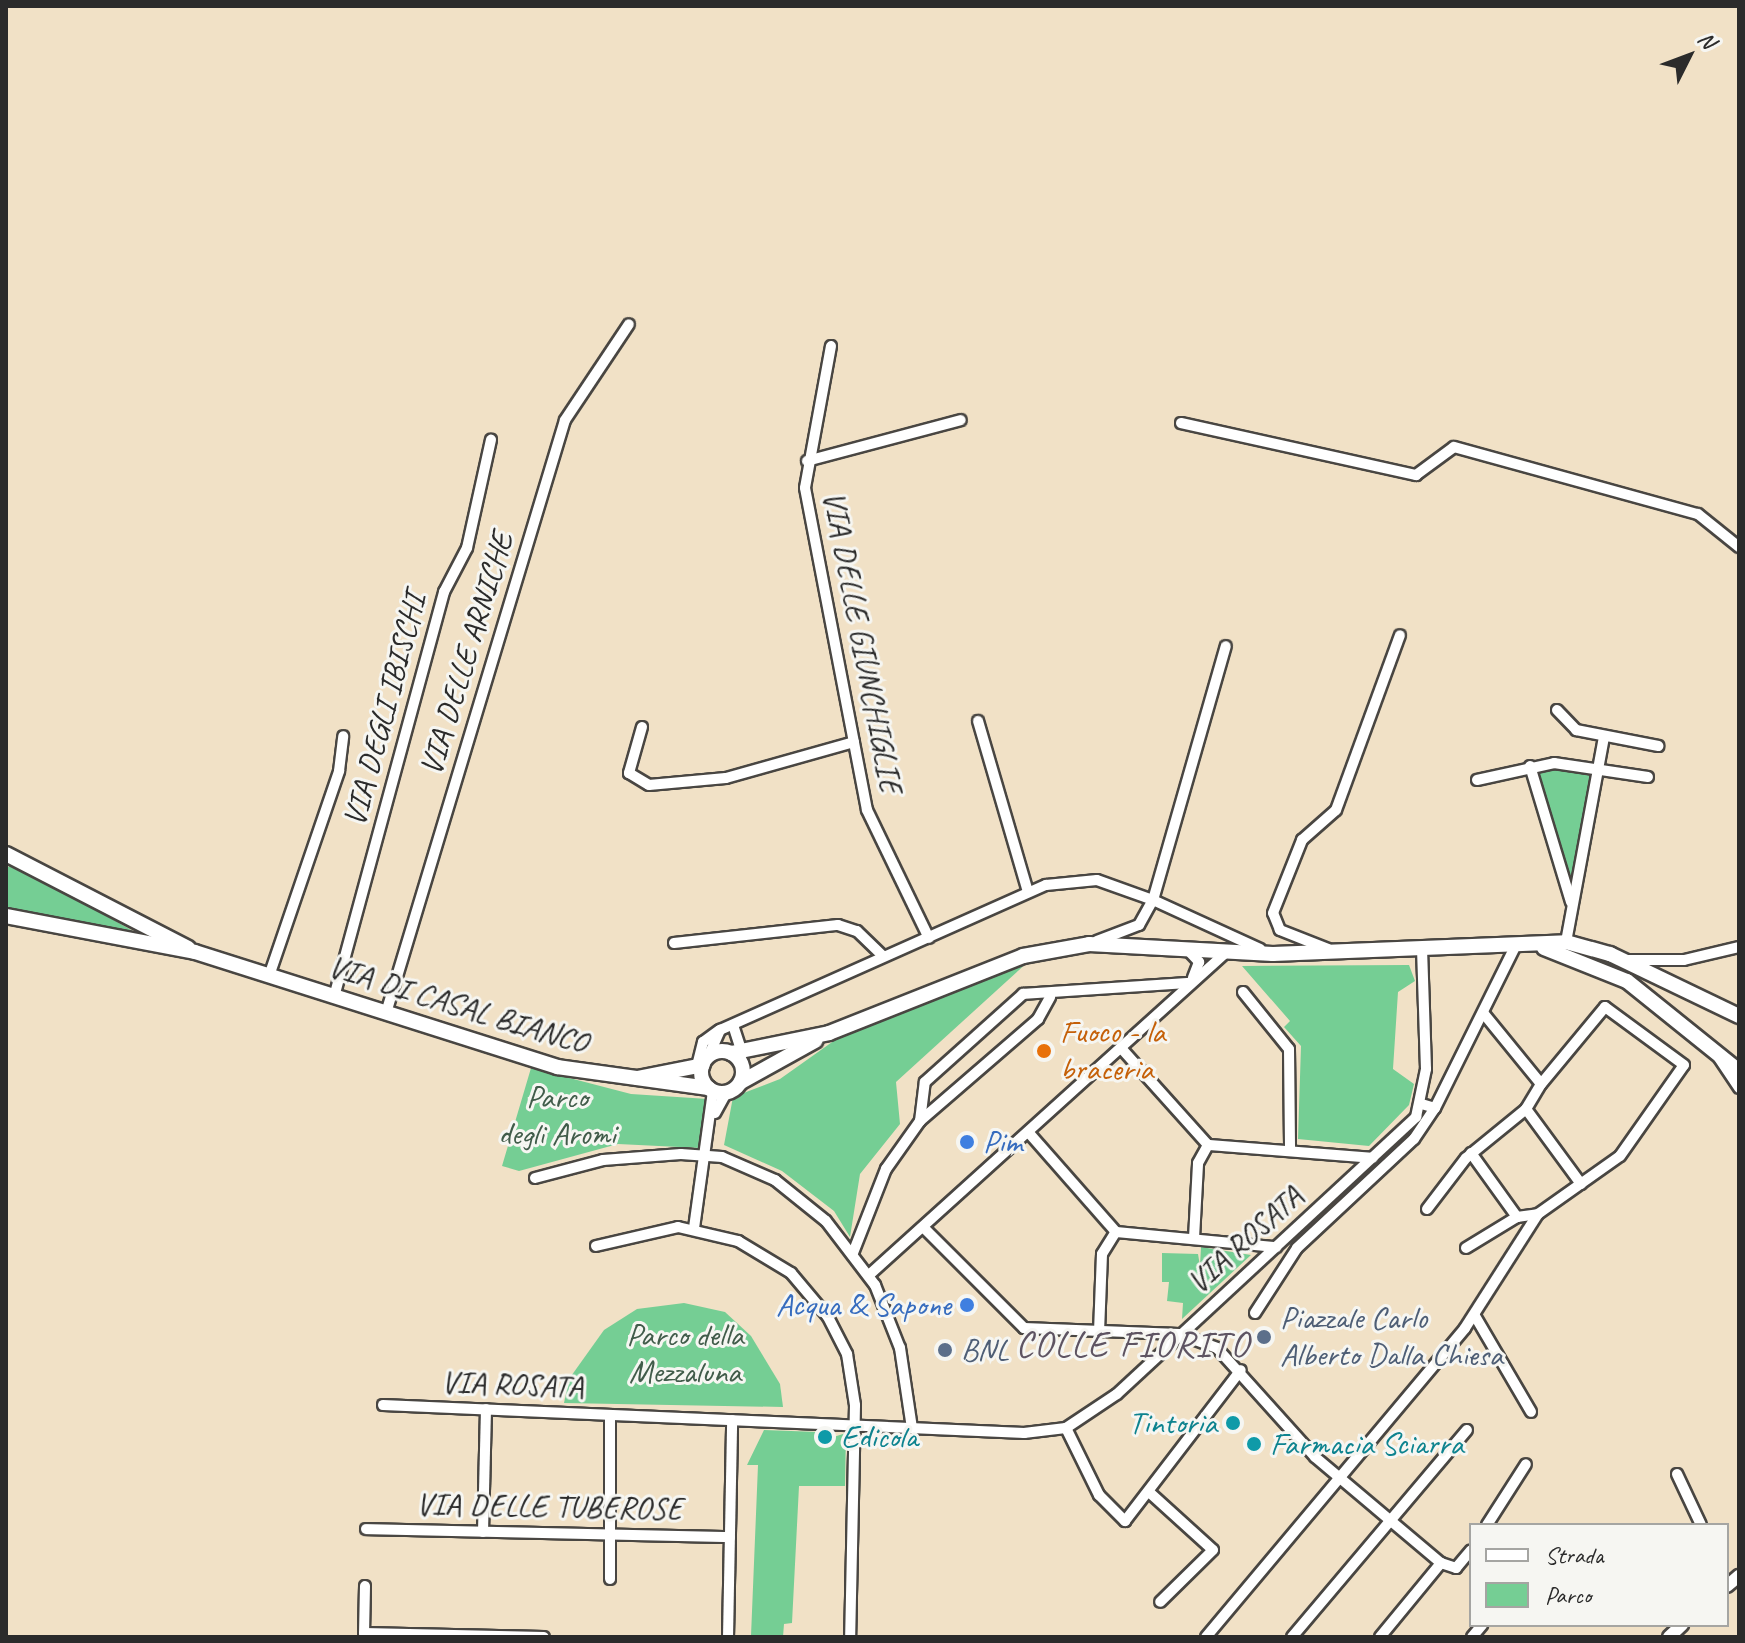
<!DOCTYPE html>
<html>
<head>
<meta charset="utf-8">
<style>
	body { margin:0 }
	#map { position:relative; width:1745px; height:1643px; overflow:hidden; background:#f1e1c6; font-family:Caveat,sans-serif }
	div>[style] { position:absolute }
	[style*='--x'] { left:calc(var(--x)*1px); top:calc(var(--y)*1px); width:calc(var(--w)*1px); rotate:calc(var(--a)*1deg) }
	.green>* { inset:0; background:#75ce94 }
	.roads { filter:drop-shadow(2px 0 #494642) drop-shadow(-2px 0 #494642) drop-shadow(0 2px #494642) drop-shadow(0 -2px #494642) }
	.minor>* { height:10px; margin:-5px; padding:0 5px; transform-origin:5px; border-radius:5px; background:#fff }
	.tertiary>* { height:12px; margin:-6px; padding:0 6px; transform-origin:6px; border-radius:6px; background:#fff }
	.secondary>* { height:14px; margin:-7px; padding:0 7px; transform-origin:7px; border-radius:7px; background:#fff }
	.secondary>.ring { margin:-7px; padding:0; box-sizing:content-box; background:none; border:14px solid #fff; border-radius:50% }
	.dots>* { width:22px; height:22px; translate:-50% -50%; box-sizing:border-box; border:4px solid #f6f6f2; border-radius:50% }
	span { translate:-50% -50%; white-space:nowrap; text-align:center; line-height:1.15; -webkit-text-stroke:6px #f6f6f2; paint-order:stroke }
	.street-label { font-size:32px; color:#2b2b2b }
	.food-label { font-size:32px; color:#c56008 }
	.left { translate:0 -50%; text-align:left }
	.park-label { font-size:32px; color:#415c4a }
	.shop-label { font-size:32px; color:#366cbe }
	.right { translate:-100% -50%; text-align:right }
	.service-label { font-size:32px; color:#4e5e75 }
	.culture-label { font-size:32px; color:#0d838f }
	.quarter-label { font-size:36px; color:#5e5462; letter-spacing:2px }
	.frame { position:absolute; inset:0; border:8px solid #2b2b2b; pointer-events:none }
	.legend { position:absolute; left:1469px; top:1523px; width:260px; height:104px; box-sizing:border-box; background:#f6f6f2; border:2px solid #a5a5a2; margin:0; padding:10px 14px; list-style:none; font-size:24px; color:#2b2b2b }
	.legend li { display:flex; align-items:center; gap:16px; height:40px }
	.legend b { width:40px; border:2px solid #a5a5a2 }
	.north { position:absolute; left:1649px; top:16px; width:80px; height:80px; -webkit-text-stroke:6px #f6f6f2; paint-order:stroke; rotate:48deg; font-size:22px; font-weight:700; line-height:32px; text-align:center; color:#2b2b2b }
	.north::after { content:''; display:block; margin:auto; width:28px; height:36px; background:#2b2b2b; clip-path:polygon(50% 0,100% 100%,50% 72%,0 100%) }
</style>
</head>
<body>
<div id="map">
	<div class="green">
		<i style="clip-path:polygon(1541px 768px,1595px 775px,1571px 880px,1537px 772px)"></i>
		<i style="clip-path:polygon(14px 866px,27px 871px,133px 931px,13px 911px,6px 905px,6px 867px)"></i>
		<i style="clip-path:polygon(1029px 961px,896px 1082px,900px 1124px,860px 1174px,850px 1237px,834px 1211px,782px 1171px,724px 1145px,733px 1097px,780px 1079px,835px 1040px)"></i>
		<i style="clip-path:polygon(1409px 965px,1415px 981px,1398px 992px,1393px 1069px,1414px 1084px,1409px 1105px,1369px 1146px,1298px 1139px,1301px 1046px,1284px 1027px,1290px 1021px,1242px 966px)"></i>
		<i style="clip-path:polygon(531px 1068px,631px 1094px,708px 1099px,700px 1148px,618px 1144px,519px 1171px,502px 1166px)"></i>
		<i style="clip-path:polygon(1201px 1247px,1251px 1255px,1182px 1319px,1183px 1303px,1167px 1301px,1169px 1282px,1162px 1282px,1162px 1253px,1198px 1254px,1200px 1266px)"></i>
		<i style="clip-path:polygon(684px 1303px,725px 1312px,751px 1336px,780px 1384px,783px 1407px,564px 1403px,569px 1379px,604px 1330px,637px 1309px)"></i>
		<i style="clip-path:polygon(764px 1430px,818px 1432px,818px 1442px,846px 1433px,845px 1486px,799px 1486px,792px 1623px,784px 1624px,783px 1637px,751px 1636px,758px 1465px,747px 1465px)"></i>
	</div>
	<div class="roads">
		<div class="minor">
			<i style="--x:831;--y:346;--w:144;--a:100.4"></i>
			<i style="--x:805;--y:488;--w:328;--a:79.1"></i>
			<i style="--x:867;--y:810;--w:142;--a:64.2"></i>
			<i style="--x:1181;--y:423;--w:241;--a:12.5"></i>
			<i style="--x:1416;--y:475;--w:47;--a:-36.4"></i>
			<i style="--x:1454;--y:447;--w:253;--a:15.4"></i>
			<i style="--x:1698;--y:514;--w:53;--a:38.8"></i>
			<i style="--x:807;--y:461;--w:159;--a:-14.9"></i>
			<i style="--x:1557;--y:710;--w:28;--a:46"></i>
			<i style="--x:1576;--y:730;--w:84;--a:11"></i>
			<i style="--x:978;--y:721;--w:178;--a:73.7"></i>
			<i style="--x:642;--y:727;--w:48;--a:105.8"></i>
			<i style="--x:629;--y:773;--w:23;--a:31"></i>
			<i style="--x:649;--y:785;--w:77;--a:-5.2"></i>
			<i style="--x:726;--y:778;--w:133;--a:-15.7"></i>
			<i style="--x:1530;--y:766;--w:142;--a:73.2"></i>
			<i style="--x:1477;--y:780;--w:79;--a:-12.4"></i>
			<i style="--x:1554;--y:763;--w:95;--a:8.5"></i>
			<i style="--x:1097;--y:941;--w:45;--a:-20.9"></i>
			<i style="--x:1139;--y:925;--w:29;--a:-61"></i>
			<i style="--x:1153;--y:900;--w:118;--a:24.6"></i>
			<i style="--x:1566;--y:942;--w:209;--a:-79.5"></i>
			<i style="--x:674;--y:943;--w:165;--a:-6.3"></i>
			<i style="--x:838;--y:925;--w:20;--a:18"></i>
			<i style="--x:857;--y:931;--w:36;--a:44"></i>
			<i style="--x:1187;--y:949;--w:18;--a:47"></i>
			<i style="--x:1199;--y:962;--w:17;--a:111"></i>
			<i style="--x:1328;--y:949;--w:52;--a:-158.4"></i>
			<i style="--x:1280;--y:930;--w:18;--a:-112"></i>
			<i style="--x:1273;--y:913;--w:79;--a:-68.3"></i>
			<i style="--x:1302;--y:840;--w:45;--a:-41.4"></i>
			<i style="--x:1336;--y:810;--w:186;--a:-69.9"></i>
			<i style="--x:1628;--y:960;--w:56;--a:0"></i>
			<i style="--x:1684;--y:960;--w:57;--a:-13.3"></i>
			<i style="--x:269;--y:976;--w:217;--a:-71.1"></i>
			<i style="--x:339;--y:771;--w:35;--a:-83"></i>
			<i style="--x:1243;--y:992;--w:73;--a:51.1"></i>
			<i style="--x:1289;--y:1049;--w:102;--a:89.4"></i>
			<i style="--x:334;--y:997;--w:420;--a:-74.8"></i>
			<i style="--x:444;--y:592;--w:50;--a:-62.4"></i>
			<i style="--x:467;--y:548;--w:111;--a:-77.5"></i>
			<i style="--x:386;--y:1013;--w:619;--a:-73.2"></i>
			<i style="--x:565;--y:420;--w:115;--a:-56.3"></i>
			<i style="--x:1484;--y:1014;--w:90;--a:50.8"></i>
			<i style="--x:1541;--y:1084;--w:29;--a:121"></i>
			<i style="--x:1526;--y:1109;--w:93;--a:53.7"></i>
			<i style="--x:733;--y:1025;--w:28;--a:72"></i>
			<i style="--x:1121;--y:1048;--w:130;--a:48.1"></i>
			<i style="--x:1208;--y:1145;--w:165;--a:4.5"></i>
			<i style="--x:708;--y:1057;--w:30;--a:-66"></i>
			<i style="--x:720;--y:1030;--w:357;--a:-24"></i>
			<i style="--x:1046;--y:885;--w:51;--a:-5.6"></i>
			<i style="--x:1097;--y:880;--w:59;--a:19.7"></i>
			<i style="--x:1153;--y:900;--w:264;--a:-74"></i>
			<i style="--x:1719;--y:1058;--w:36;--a:56"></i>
			<i style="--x:697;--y:1066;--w:25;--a:-76"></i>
			<i style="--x:703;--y:1042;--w:19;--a:-36"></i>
			<i style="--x:1435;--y:1108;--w:182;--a:-63.6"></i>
			<i style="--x:715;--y:1113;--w:23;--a:-61"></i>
			<i style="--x:920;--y:1121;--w:39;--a:-83"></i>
			<i style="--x:925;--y:1082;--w:132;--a:-41.9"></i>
			<i style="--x:1023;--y:994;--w:167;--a:-3.8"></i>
			<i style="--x:1029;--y:1133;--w:132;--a:48.7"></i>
			<i style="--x:1116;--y:1232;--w:161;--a:5.4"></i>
			<i style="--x:1471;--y:1153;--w:79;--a:54.3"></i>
			<i style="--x:535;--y:1178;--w:70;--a:-14.8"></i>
			<i style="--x:603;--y:1160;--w:78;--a:-4.4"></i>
			<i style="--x:681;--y:1154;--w:41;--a:4.2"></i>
			<i style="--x:722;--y:1157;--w:58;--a:23.5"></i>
			<i style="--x:775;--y:1180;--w:65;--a:38.8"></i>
			<i style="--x:826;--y:1221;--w:81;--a:52.6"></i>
			<i style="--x:875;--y:1285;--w:68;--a:68.4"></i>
			<i style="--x:900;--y:1348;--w:81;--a:81.5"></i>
			<i style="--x:1427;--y:1209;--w:64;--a:-52.6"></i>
			<i style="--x:1466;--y:1158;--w:77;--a:-39.2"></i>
			<i style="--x:923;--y:1227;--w:143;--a:45"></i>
			<i style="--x:1024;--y:1328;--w:155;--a:2.2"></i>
			<i style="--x:1179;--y:1334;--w:40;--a:20.2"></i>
			<i style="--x:1217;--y:1348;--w:147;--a:48"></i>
			<i style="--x:1315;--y:1457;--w:165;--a:40.1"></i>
			<i style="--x:694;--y:1228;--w:138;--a:-82.1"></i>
			<i style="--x:1194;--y:1238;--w:75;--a:-86.9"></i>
			<i style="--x:1198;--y:1163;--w:21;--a:-61"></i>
			<i style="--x:596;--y:1246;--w:84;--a:-13"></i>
			<i style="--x:678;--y:1227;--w:62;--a:13.1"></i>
			<i style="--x:738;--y:1241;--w:62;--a:31.1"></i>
			<i style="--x:791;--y:1273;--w:57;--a:49.9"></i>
			<i style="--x:828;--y:1317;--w:42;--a:62.8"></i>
			<i style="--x:847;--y:1354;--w:52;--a:81.1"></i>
			<i style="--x:855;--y:1405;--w:232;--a:91.2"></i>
			<i style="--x:1466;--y:1248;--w:60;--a:-31.3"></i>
			<i style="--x:1517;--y:1217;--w:21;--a:-8"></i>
			<i style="--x:1538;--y:1214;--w:100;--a:-35.3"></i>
			<i style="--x:1620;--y:1156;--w:111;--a:-54.9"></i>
			<i style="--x:1684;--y:1065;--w:98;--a:-143.7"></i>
			<i style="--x:1605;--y:1007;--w:100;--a:129.7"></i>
			<i style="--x:853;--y:1253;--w:90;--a:-68.6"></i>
			<i style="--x:886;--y:1169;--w:59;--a:-54.7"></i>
			<i style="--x:920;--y:1121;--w:156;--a:-40.8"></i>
			<i style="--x:1038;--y:1019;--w:25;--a:-61"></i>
			<i style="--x:869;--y:1275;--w:479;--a:-42.1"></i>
			<i style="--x:1255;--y:1313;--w:77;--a:-57.1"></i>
			<i style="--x:1297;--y:1248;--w:160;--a:-43"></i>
			<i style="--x:1414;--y:1139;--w:37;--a:-56"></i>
			<i style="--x:1435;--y:1108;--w:14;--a:-163"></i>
			<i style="--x:1475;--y:1316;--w:111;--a:59.7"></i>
			<i style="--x:1099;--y:1332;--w:78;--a:-87.8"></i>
			<i style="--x:1102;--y:1254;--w:26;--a:-58"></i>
			<i style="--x:383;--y:1405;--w:642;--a:2.5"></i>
			<i style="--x:1024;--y:1433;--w:42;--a:-6.8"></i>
			<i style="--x:1066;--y:1428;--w:61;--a:-33.7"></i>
			<i style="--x:1117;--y:1394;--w:408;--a:-42.8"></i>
			<i style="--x:1416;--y:1117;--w:49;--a:-78.2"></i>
			<i style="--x:1426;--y:1069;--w:119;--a:-91.9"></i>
			<i style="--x:610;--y:1415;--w:164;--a:90"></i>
			<i style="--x:1066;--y:1428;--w:75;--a:63.8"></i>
			<i style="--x:1099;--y:1495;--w:37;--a:45"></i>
			<i style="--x:1125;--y:1521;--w:190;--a:-52.5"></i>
			<i style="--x:1677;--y:1474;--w:56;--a:64.8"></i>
			<i style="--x:1149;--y:1492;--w:86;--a:42.2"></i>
			<i style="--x:1213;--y:1550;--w:74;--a:135.5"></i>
			<i style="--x:1487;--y:1525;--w:72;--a:-57.4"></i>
			<i style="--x:366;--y:1529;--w:364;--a:1.3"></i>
			<i style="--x:483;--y:1532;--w:123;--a:-88.6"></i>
			<i style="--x:365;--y:1586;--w:47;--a:91.2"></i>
			<i style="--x:364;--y:1633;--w:180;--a:1.3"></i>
			<i style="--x:728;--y:1637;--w:217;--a:-88.9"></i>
			<i style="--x:1206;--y:1637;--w:403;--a:-50"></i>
			<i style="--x:1465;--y:1328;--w:135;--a:-57.4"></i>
			<i style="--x:1292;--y:1637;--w:271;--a:-49.8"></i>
			<i style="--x:1380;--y:1637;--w:96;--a:-50.5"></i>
			<i style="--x:1441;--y:1563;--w:16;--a:18"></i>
			<i style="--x:1456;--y:1568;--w:23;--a:-50"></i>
			<i style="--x:1472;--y:1637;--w:16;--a:-50"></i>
		</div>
		<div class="tertiary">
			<i style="--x:1727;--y:1586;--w:16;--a:-40"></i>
			<i style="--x:1669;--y:1637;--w:18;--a:-43"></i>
		</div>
		<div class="secondary">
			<i style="--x:6;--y:854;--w:205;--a:27.3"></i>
			<i style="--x:6;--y:916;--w:192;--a:10.8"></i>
			<i style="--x:195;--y:952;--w:380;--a:17.6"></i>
			<i style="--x:557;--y:1067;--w:153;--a:7.9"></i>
			<i style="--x:1544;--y:948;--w:89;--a:21.7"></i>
			<i style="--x:1627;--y:981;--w:144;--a:38.8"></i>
			<i class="ring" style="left:701px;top:1051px;width:28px;height:28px"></i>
			<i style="--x:731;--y:1053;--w:100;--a:-11.5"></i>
			<i style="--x:829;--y:1033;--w:209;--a:-21.6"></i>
			<i style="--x:1023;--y:956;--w:67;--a:-10.3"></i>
			<i style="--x:1089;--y:944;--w:184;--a:3.1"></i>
			<i style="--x:1273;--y:954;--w:293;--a:-2.3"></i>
			<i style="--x:1566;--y:942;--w:46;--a:15.3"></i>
			<i style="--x:1610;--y:954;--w:143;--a:25.7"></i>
			<i style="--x:637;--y:1078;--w:67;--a:-11.1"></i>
			<i style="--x:741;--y:1082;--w:85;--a:-29"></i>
		</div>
	</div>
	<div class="dots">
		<i style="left:1044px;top:1051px;background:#e8710a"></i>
		<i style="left:967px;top:1142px;background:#3f7fe0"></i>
		<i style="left:967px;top:1305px;background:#3f7fe0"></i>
		<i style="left:1264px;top:1337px;background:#5c6f8a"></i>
		<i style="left:945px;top:1350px;background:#5c6f8a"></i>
		<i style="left:1233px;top:1423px;background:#0f9aa8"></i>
		<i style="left:825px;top:1437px;background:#0f9aa8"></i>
		<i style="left:1254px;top:1444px;background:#0f9aa8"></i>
	</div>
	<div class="street-label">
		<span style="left:862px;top:642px;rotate:79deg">VIA DELLE GIUNCHIGLIE</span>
		<span style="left:467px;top:654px;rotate:-73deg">VIA DELLE ARNICHE</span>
		<span style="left:385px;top:710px;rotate:-75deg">VIA DEGLI IBISCHI</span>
		<span style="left:458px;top:1005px;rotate:17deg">VIA DI CASAL BIANCO</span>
		<span style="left:1245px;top:1240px;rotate:-42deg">VIA ROSATA</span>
		<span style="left:512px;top:1385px;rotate:2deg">VIA ROSATA</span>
		<span style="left:549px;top:1507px;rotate:1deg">VIA DELLE TUBEROSE</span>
	</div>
	<div class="food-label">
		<span class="left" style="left:1060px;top:1051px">Fuoco - la<br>braceria</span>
	</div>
	<div class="park-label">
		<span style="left:557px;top:1116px">Parco<br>degli Aromi</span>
		<span style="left:685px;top:1354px">Parco della<br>Mezzaluna</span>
	</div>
	<div class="shop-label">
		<span class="left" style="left:983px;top:1142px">Pim</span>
		<span class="right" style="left:951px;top:1305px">Acqua &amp; Sapone</span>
	</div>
	<div class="service-label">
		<span class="left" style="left:1280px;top:1337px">Piazzale Carlo<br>Alberto Dalla Chiesa</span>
		<span class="left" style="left:961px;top:1350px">BNL</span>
	</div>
	<div class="culture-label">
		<span class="right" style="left:1217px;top:1423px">Tintoria</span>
		<span class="left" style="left:841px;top:1437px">Edicola</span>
		<span class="left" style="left:1270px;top:1444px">Farmacia Sciarra</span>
	</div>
	<div class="quarter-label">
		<span style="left:1133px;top:1345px">COLLE FIORITO</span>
	</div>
	<div class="frame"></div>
	<ul class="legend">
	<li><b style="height:10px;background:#fff"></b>Strada</li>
	<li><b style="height:22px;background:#75ce94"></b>Parco</li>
	</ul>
	<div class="north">N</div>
</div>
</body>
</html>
